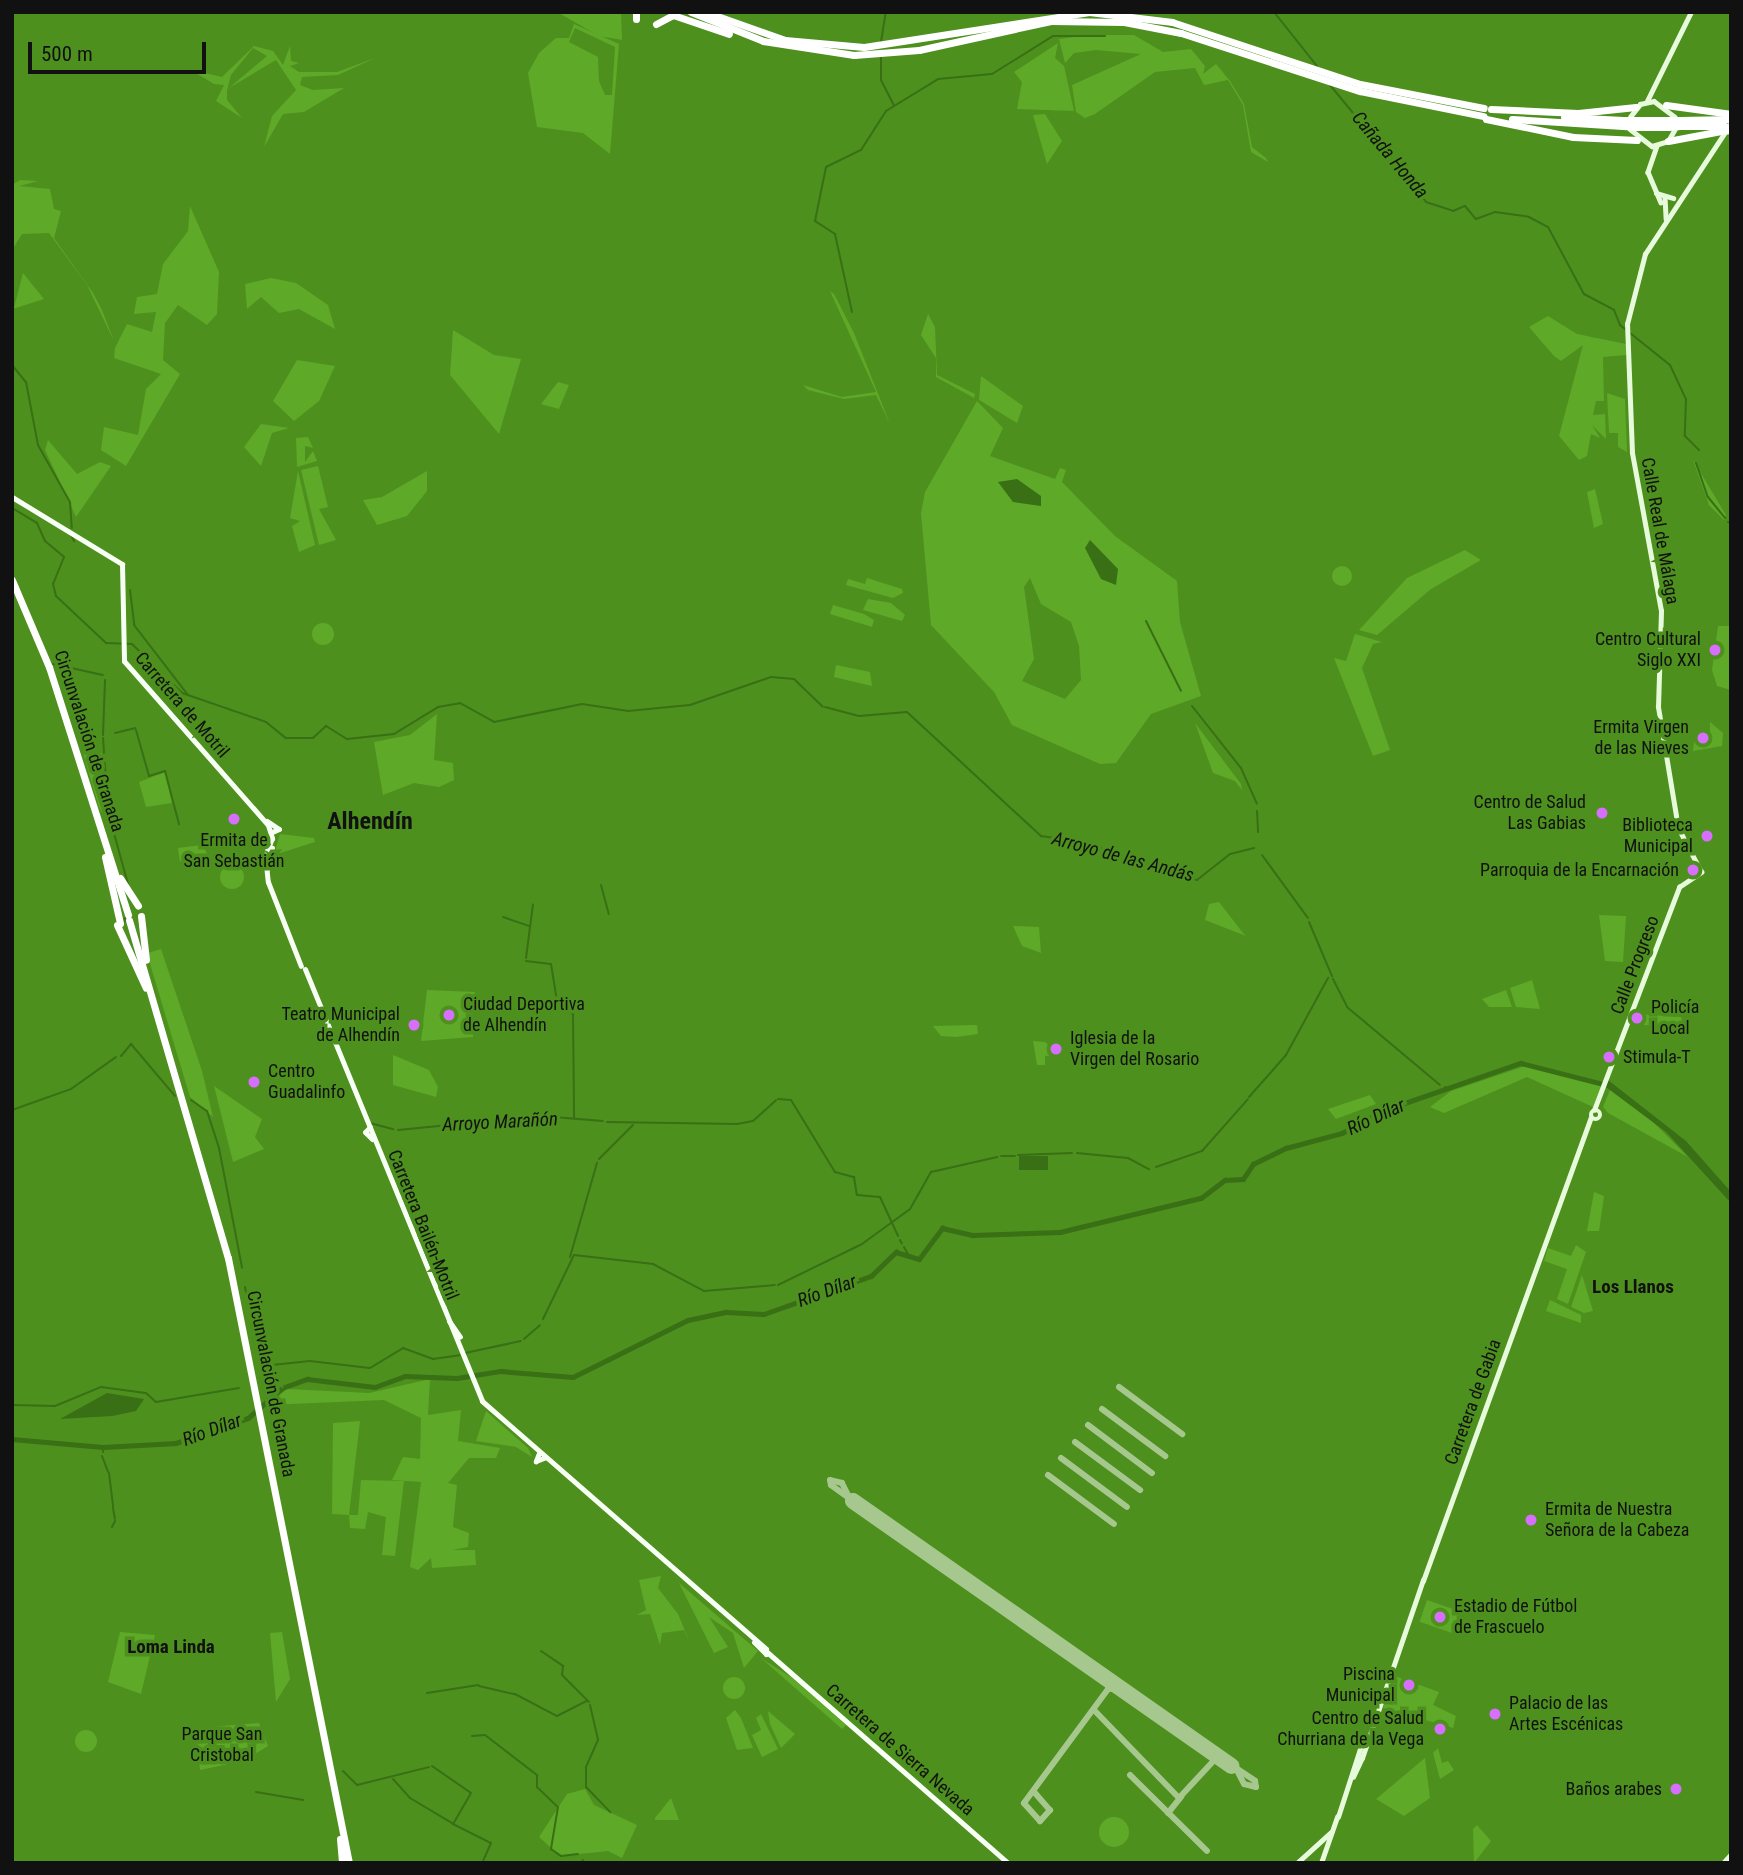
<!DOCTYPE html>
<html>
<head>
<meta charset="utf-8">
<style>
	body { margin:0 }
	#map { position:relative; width:1743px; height:1875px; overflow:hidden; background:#4d901e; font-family:"Roboto Condensed",sans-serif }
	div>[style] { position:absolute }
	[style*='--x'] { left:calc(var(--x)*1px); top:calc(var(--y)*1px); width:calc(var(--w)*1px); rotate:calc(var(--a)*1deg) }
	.green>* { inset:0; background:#5ea928; transform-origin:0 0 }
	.round { border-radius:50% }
	.water>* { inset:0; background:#396f15; transform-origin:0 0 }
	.stream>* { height:2px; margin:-1px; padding:0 1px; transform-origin:1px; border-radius:1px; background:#396f15 }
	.river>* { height:4.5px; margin:-2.25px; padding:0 2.25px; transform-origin:2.25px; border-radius:2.25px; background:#396f15 }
	.taxiway>* { height:6px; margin:-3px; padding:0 3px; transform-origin:3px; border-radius:3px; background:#a6c88e }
	.runway>* { height:16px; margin:-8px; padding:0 8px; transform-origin:8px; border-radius:8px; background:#a6c88e }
	.highway-tunnel>* { height:7px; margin-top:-3.5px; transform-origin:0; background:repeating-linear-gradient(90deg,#41771b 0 7px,transparent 0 10.5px) }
	.secondary>* { height:4.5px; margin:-2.25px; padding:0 2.25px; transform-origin:2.25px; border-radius:2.25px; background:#e7fadb }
	.secondary>.ring { margin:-2.25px; padding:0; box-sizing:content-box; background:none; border:4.5px solid #e7fadb; border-radius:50% }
	.primary>* { height:5px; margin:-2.5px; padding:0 2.5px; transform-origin:2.5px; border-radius:2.5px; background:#f8fff5 }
	.highway>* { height:7px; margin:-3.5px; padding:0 3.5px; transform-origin:3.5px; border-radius:3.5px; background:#fff }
	.highway-bridge>* { height:7px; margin:-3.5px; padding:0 3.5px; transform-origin:3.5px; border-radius:3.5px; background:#fff }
	.dots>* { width:19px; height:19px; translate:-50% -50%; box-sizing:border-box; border:4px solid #4d901e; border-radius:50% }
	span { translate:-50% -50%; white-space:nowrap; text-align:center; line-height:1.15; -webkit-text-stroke:7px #4d901e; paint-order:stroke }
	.street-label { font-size:18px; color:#111 }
	.poi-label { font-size:18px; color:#111 }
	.right { translate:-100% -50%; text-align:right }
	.left { translate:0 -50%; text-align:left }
	.park-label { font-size:18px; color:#111 }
	.water-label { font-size:19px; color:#111; font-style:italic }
	.neighbourhood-label { font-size:19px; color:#111; font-weight:700 }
	.district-label { font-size:24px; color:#111; font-weight:700 }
	.frame { position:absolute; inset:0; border:14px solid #111; pointer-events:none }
	.scale { position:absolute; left:28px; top:42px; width:178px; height:32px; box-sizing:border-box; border:4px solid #111; border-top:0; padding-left:9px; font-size:21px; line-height:24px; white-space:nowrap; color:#111; -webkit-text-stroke:5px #4d901e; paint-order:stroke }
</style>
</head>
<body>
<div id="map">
	<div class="green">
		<i style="clip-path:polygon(557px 12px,621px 12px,622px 40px,599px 36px)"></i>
		<i style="clip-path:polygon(evenodd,574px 24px,619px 44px,610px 154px,583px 133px,537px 127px,528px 73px,539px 53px,556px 38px,569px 38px,574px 24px,575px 28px,615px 47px,612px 95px,605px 95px,599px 81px,598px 57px,569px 42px,575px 28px)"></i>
		<i style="clip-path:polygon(1088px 35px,1134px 35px,1163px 52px,1191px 49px,1205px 66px,1203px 74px,1216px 64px,1230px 81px,1244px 104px,1252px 147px,1266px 158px,1268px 162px,1251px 152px,1243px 105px,1228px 80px,1204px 85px,1195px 68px,1155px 72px,1095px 114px,1085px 118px,1076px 112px,1072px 85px,1141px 54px,1096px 50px,1074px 53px,1065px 63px,1059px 39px)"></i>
		<i style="clip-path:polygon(1058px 43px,1055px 58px,1064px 66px,1074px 111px,1017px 109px,1022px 82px,1014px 72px)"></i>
		<i style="clip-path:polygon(254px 46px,273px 51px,283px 65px,290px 46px,291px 61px,299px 63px,290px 66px,299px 72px,337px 72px,375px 58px,338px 75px,302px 77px,300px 85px,313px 90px,344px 88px,304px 112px,283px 114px,264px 147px,272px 116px,296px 90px,276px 60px,229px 88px,267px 56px,253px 48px,231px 75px,227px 91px,227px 100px,242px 118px,216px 101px,224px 85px,214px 84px,191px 70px,222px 77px)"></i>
		<i style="clip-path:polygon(1045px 114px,1062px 141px,1047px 164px,1033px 115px)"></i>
		<i style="clip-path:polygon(20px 180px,38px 181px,19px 186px,50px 189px,54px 209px,61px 211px,54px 238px,93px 293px,102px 310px,114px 341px,87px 285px,49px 233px,22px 234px,12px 250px,12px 185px)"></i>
		<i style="clip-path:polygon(190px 206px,219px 272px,217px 314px,207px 325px,178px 305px,165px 323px,163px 360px,180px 374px,126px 466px,101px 450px,104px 427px,138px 435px,146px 389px,161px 374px,114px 358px,115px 348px,127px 324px,152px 332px,156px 312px,134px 314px,137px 297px,157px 294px,163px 264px,188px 231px)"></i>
		<i style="clip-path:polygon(23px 273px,44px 299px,16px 308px,14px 308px)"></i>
		<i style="clip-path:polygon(271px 278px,296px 283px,328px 305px,335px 329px,299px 309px,279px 313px,261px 297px,247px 309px,245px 284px)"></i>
		<i style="clip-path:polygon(830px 291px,834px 294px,854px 333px,890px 424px,876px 395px,844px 399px,808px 390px,803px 385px,842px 397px,876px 392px)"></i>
		<i style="clip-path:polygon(928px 314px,935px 327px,937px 375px,975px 394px,974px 398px,936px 377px,936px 358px,921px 335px)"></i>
		<i style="clip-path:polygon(1548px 316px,1577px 334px,1626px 344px,1626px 355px,1603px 357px,1604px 401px,1596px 401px,1593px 415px,1605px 414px,1606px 439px,1592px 425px,1600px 438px,1591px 434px,1587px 456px,1579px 460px,1559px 436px,1583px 345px,1561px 361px,1554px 356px,1529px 327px)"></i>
		<i style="clip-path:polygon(453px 330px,494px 355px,521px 359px,499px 434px,450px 375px)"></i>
		<i style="clip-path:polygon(297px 360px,335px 366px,319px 401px,294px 421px,273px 401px)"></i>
		<i style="clip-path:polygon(981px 376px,1023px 406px,1017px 423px,979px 400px)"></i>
		<i style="clip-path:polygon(558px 382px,569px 385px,559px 409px,541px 404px)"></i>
		<i style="clip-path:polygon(1607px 393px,1625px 399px,1627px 452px,1618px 447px,1618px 433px,1609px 433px)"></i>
		<i style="clip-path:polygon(evenodd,977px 401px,1003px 428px,990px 456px,1055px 479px,1060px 468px,1066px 470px,1062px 482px,1115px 536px,1177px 581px,1180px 622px,1201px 696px,1151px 714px,1116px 763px,1100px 764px,1012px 725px,994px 692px,931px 625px,921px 513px,925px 492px,977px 401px,1030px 578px,1041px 604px,1071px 622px,1079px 646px,1081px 680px,1065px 699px,1022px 681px,1034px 659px,1024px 587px,1030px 578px)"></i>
		<i style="clip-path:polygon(261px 424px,289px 428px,272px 433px,261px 466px,244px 447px)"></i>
		<i style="clip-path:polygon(308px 437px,313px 448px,305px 446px,305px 462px,313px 451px,317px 461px,297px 467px,296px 438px)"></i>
		<i style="clip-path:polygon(48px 440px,77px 474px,100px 462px,111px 466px,76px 517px,45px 450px)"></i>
		<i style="clip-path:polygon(1693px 460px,1726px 515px,1724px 520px,1709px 505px)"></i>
		<i style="clip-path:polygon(318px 466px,328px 507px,319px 509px,336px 540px,319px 545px,301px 470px)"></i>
		<i style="clip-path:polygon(298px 471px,315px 545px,299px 552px,292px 526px,300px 521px,290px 518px)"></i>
		<i style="clip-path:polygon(427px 471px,427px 491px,407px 516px,377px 525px,363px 500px,382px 497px)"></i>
		<i style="clip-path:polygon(1595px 489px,1603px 524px,1594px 528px,1587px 492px)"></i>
		<i style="clip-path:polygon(1465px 550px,1481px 560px,1431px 589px,1377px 635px,1359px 630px,1407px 578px)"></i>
		<i class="round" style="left:1332px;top:566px;width:20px;height:20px"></i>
		<i style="clip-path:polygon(867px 578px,902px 589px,903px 593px,893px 598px,846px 585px,848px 579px,865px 584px)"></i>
		<i style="clip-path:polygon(868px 599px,891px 603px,905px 615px,902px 621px,863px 610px)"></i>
		<i style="clip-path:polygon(833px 605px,864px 614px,874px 620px,872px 627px,830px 614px)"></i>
		<i class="round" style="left:312px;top:623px;width:22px;height:22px"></i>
		<i style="clip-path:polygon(1718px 626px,1731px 626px,1731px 690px,1717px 686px,1712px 670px)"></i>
		<i style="clip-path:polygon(1355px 634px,1382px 642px,1373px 644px,1362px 668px,1390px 750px,1373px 756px,1334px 658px,1346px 661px)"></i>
		<i style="clip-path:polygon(836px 665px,870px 672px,872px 686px,834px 677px)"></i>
		<i style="clip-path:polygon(437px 714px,434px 760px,453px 763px,454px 780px,439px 787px,414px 783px,383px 795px,374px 742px,410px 735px)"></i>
		<i style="clip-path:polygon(1710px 722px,1723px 733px,1722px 746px,1693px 751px,1694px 742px,1708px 740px,1704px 729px,1710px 732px)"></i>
		<i style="clip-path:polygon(1195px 723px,1241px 784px,1242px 790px,1235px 781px,1213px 773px)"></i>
		<i style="clip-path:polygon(83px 753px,102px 753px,104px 816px,99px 807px)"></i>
		<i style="clip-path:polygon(165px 772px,172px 803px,146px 807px,139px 782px)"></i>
		<i style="clip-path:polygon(280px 834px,314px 838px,315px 842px,274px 855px)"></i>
		<i style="clip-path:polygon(202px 845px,208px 855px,180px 862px,178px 848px)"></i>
		<i class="round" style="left:220px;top:865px;width:24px;height:24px"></i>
		<i style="clip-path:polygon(1219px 902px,1243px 933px,1246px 936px,1205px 920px,1209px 904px)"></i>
		<i style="clip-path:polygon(1599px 915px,1626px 916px,1623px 962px,1605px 961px)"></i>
		<i style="clip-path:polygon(1013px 926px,1039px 927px,1041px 953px,1022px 946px)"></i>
		<i style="clip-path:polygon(161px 949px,202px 1071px,213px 1117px,190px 1097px,151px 967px,148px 953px)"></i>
		<i style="clip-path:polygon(1532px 980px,1540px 1009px,1516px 1007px,1510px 988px)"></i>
		<i style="clip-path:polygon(427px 990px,475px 992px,473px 1037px,421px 1041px)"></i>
		<i style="clip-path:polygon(1506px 990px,1512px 1007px,1489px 1007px,1482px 999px)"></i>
		<i style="clip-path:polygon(1637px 1014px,1681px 1017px,1684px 1026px,1644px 1025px)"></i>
		<i style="clip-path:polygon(977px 1025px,978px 1034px,956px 1037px,941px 1036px,933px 1026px)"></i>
		<i style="clip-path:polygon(1033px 1041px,1045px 1042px,1059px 1055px,1045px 1056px,1045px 1065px,1037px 1065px)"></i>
		<i style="clip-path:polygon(393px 1055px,429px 1070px,438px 1087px,436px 1097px,393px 1085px)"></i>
		<i style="clip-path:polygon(1531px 1064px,1602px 1085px,1593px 1107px,1527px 1077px,1444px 1113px,1430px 1107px,1451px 1091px)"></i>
		<i style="clip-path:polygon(214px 1086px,262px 1119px,255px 1137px,264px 1149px,233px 1162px)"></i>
		<i style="clip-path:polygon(1610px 1090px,1647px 1116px,1688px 1157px,1608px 1113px,1603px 1107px)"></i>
		<i style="clip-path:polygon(1370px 1095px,1376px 1104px,1336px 1119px,1328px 1109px)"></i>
		<i style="clip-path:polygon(1594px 1192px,1604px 1196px,1599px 1231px,1587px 1231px)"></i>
		<i style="clip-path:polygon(1576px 1245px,1586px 1252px,1568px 1304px,1557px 1299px,1567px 1269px,1544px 1261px,1548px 1248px,1571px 1256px)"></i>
		<i style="clip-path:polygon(1582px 1275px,1593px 1311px,1584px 1313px,1571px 1307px)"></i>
		<i style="clip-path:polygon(1550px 1300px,1581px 1315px,1581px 1323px,1546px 1311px)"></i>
		<i style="clip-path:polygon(430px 1379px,428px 1415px,461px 1410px,458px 1441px,500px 1448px,496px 1458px,469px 1458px,448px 1483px,457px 1485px,453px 1527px,469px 1533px,468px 1547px,452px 1550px,475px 1550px,476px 1565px,432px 1568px,431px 1558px,418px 1570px,410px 1567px,421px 1482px,392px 1480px,403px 1457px,420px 1459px,421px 1418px,384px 1400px,267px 1405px,287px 1389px,369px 1393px)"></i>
		<i style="clip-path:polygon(486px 1411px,528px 1448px,532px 1457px,516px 1447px,476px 1441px)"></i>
		<i style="clip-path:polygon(360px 1421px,349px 1515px,358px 1515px,361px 1480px,404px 1481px,395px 1556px,382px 1555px,386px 1517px,368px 1512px,365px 1529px,350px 1528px,349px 1515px,332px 1514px,333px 1423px)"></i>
		<i style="clip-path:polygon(661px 1576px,658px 1588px,678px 1614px,690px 1643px,684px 1630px,662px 1633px,660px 1645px,650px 1614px,637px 1615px,646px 1610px,639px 1580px)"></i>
		<i style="clip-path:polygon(679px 1583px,758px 1651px,744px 1668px,733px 1633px,709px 1617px,728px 1647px,714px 1653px)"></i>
		<i style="left:1427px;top:1600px;width:36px;height:23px;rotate:19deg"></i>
		<i style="clip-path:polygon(120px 1632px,155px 1635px,141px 1694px,108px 1682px)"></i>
		<i style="clip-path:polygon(282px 1632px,290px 1679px,276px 1702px,270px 1633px)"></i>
		<i style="clip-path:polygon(761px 1658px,791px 1677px,846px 1725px,842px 1729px)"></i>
		<i style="clip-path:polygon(1395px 1676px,1439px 1692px,1433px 1705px,1456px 1716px,1453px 1728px,1383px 1708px)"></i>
		<i class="round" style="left:723px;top:1677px;width:22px;height:22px"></i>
		<i style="clip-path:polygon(735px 1710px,741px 1718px,753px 1748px,737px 1750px,726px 1718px)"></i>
		<i style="clip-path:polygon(768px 1711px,795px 1734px,781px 1748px,770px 1724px)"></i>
		<i style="clip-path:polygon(761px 1714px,778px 1749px,762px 1757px,752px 1735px,761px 1730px,756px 1718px)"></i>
		<i style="clip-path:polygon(259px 1723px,268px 1746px,243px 1761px,200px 1770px,196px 1728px)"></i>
		<i class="round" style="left:75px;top:1730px;width:22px;height:22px"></i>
		<i style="clip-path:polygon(1438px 1748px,1442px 1763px,1448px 1761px,1454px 1770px,1440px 1779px,1433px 1753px)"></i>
		<i style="clip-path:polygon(1425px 1758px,1430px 1798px,1404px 1816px,1376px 1799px)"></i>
		<i style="clip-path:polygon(585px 1789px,594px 1805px,637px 1825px,622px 1858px,608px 1851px,560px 1856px,539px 1837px,567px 1794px)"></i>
		<i style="clip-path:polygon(671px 1798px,679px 1820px,655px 1820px,655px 1818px)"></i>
		<i class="round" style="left:1099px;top:1817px;width:30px;height:30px"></i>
		<i style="clip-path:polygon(1477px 1825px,1491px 1841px,1474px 1863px,1473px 1829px)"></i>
	</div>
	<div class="water">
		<i style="clip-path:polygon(1017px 479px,1041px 496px,1041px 506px,1013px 502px,998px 482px)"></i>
		<i style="clip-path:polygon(1090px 540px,1118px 569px,1116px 585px,1101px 579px,1085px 548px)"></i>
		<i style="clip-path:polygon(1608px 1080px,1686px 1141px,1731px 1192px,1731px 1203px,1666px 1132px,1606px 1087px)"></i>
		<i style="left:1019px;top:1156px;width:29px;height:14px"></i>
		<i style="clip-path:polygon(107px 1393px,144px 1399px,136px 1411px,112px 1416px,60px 1419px)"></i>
	</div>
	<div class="stream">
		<i style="--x:1274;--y:12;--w:69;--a:51.5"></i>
		<i style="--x:881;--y:42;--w:30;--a:-81"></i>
		<i style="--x:881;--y:55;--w:25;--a:90"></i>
		<i style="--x:881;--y:80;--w:28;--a:63"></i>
		<i style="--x:1330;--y:85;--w:151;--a:50.6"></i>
		<i style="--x:1426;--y:202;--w:28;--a:18"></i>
		<i style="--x:1453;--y:211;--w:13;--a:-23"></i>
		<i style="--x:1465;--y:206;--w:17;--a:50"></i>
		<i style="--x:1476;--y:219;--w:20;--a:-20"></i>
		<i style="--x:1495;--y:212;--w:34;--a:8"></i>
		<i style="--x:1529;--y:217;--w:21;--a:28"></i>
		<i style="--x:1548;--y:227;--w:76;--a:61.8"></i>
		<i style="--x:1584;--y:294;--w:34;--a:28"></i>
		<i style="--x:1614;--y:310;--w:16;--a:68"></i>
		<i style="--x:1620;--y:325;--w:64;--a:38.7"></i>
		<i style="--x:1670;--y:365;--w:38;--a:65"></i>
		<i style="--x:1686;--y:399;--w:37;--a:92"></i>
		<i style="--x:1685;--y:436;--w:20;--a:45"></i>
		<i style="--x:852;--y:312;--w:80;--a:-102.3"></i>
		<i style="--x:835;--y:234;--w:24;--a:-147"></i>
		<i style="--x:815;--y:221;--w:55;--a:-78.5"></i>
		<i style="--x:826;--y:167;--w:39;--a:-26"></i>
		<i style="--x:861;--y:150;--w:46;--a:-57.3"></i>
		<i style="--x:886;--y:111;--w:61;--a:-31.6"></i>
		<i style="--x:938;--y:79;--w:54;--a:-5.3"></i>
		<i style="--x:992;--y:74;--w:72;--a:-31.9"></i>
		<i style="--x:1053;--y:36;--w:52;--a:0"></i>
		<i style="--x:12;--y:365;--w:22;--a:51"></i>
		<i style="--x:26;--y:382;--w:64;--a:79.2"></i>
		<i style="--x:38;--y:445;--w:65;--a:60.7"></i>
		<i style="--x:70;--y:502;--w:26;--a:86"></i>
		<i style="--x:1696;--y:463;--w:36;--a:71"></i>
		<i style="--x:1708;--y:497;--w:27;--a:51"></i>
		<i style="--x:12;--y:508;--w:29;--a:31"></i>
		<i style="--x:37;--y:523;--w:20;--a:66"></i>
		<i style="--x:45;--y:541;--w:25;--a:40"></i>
		<i style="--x:64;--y:557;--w:29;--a:112"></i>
		<i style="--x:53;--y:584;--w:12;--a:76"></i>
		<i style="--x:56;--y:596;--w:69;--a:43.2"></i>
		<i style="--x:106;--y:643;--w:26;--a:2"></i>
		<i style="--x:132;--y:644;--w:70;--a:44.4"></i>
		<i style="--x:182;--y:693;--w:89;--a:19"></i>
		<i style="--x:266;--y:722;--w:26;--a:39"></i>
		<i style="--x:286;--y:738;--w:27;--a:0"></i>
		<i style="--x:313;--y:738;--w:18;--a:-43"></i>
		<i style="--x:326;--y:726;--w:25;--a:32"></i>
		<i style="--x:347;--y:739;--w:47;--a:-6.1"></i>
		<i style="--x:394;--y:734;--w:52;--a:-31.5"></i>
		<i style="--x:438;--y:707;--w:22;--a:-10"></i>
		<i style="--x:460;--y:703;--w:39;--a:29"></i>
		<i style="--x:494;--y:722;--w:90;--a:-11.6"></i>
		<i style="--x:582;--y:704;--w:47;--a:8.7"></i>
		<i style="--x:628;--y:711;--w:62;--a:-5.5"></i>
		<i style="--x:690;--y:705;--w:86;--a:-19.1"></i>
		<i style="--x:771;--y:677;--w:23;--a:5"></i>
		<i style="--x:794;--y:679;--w:40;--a:44"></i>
		<i style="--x:1728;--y:522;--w:3;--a:18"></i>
		<i style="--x:71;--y:535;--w:7;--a:63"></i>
		<i style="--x:130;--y:590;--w:35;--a:83"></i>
		<i style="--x:134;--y:625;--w:88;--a:52.4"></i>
		<i style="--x:1146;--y:621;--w:78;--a:63.4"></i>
		<i style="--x:53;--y:664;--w:51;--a:12.4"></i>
		<i style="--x:1192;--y:706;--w:79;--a:51.7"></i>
		<i style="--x:1241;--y:768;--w:39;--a:66"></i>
		<i style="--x:825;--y:707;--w:35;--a:15"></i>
		<i style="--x:859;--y:716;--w:48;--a:-4.8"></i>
		<i style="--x:907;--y:712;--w:183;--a:42.8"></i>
		<i style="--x:1041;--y:836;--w:41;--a:8.3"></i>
		<i style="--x:1082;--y:842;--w:121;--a:18.3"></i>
		<i style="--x:1197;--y:880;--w:42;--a:-38.2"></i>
		<i style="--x:1230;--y:854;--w:25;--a:-14"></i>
		<i style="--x:136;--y:730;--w:48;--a:74.2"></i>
		<i style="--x:149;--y:776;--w:17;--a:-17"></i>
		<i style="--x:165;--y:771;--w:55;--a:75.2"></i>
		<i style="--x:115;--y:733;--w:21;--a:-14"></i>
		<i style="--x:103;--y:735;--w:55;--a:-87.9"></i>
		<i style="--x:103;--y:738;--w:57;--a:86"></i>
		<i style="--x:1257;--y:811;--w:21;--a:87"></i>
		<i style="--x:109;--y:815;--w:72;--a:74.6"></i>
		<i style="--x:1262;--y:855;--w:78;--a:53.9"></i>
		<i style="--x:601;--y:885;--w:30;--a:75"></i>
		<i style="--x:503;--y:917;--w:28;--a:19"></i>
		<i style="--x:1309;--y:922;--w:59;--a:66.9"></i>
		<i style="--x:526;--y:958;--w:54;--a:-82.6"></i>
		<i style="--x:526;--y:961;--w:25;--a:7"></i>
		<i style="--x:551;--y:964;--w:44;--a:80.8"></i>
		<i style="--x:558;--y:1007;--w:17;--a:25"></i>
		<i style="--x:573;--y:1014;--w:104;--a:89.4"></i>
		<i style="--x:1333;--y:979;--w:31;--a:63"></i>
		<i style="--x:1347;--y:1007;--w:121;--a:40"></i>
		<i style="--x:477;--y:1008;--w:16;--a:7"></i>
		<i style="--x:505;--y:1009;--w:53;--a:-2.2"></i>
		<i style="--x:121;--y:1056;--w:16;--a:-50"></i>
		<i style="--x:131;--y:1044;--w:68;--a:49.8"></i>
		<i style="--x:1445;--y:1087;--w:5;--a:22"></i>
		<i style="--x:1249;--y:1097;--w:56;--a:-48.6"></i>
		<i style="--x:1286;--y:1055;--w:88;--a:-61.4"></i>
		<i style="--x:778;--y:1099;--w:13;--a:4"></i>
		<i style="--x:791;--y:1100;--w:84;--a:58.6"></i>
		<i style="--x:835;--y:1172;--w:20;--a:15"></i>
		<i style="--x:854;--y:1177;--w:18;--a:81"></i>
		<i style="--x:857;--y:1195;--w:23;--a:5"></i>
		<i style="--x:880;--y:1197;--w:43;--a:65.2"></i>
		<i style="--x:191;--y:1100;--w:19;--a:35"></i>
		<i style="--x:207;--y:1111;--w:39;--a:72"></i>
		<i style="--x:219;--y:1148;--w:122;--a:79.1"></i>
		<i style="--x:12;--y:1110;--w:63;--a:-19.6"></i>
		<i style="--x:71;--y:1089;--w:55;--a:-35.4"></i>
		<i style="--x:607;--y:1122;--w:130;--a:0.9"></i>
		<i style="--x:737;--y:1124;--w:16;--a:-11"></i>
		<i style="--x:753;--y:1121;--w:31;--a:-42"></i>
		<i style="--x:370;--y:1123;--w:24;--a:15"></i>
		<i style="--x:398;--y:1130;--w:144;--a:-5.6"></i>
		<i style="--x:541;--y:1116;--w:62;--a:4.6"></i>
		<i style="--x:1077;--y:1153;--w:51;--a:5.6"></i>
		<i style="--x:1128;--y:1158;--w:24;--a:28"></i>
		<i style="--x:1018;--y:1155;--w:54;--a:-2.1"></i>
		<i style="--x:1001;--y:1156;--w:14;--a:0"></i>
		<i style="--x:599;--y:1159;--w:48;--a:-45"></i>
		<i style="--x:1156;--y:1167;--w:49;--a:-19.2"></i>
		<i style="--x:1202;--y:1151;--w:69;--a:-48.5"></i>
		<i style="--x:900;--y:1240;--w:4;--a:63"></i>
		<i style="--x:904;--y:1247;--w:10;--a:61"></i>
		<i style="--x:570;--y:1257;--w:98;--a:-74"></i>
		<i style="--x:778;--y:1285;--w:93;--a:-26"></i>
		<i style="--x:862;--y:1244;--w:59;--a:-36.1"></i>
		<i style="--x:910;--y:1209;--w:43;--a:-60.4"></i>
		<i style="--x:931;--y:1172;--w:68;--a:-12.8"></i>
		<i style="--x:245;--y:1287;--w:69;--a:78.4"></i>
		<i style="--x:543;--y:1319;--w:71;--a:-64.2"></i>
		<i style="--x:574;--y:1255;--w:80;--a:6.5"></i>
		<i style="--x:653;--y:1264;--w:58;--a:27.9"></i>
		<i style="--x:704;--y:1291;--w:71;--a:-4.8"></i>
		<i style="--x:524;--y:1339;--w:21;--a:-41"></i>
		<i style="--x:465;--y:1353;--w:57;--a:-12.1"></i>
		<i style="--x:260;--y:1359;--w:33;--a:72"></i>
		<i style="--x:272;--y:1365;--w:38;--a:-6"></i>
		<i style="--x:310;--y:1361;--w:60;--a:6.7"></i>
		<i style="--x:370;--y:1368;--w:39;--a:-31"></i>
		<i style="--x:403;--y:1348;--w:32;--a:20"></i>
		<i style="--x:433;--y:1359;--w:27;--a:-8"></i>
		<i style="--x:271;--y:1392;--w:6;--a:59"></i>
		<i style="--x:12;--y:1405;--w:43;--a:1.3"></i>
		<i style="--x:55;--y:1406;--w:50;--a:-22.4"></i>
		<i style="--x:101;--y:1387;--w:45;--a:7.6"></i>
		<i style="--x:146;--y:1393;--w:13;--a:42"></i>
		<i style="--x:156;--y:1402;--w:84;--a:-9.6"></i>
		<i style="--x:103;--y:1452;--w:5;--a:-90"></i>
		<i style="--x:102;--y:1456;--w:17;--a:69"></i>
		<i style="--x:109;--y:1473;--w:34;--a:83"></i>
		<i style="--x:113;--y:1508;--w:11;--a:80"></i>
		<i style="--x:112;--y:1527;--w:7;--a:-63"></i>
		<i style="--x:541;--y:1651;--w:27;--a:34"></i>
		<i style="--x:563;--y:1666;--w:9;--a:96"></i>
		<i style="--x:562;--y:1675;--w:38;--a:45"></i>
		<i style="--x:479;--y:1686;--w:37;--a:13"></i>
		<i style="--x:515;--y:1694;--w:47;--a:27.6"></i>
		<i style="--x:557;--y:1716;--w:34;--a:-27"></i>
		<i style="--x:427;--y:1693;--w:52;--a:-8.9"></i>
		<i style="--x:590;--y:1705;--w:36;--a:77"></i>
		<i style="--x:598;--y:1740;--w:30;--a:114"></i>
		<i style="--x:586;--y:1767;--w:20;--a:90"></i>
		<i style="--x:586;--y:1787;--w:35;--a:46"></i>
		<i style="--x:472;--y:1736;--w:13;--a:-4"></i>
		<i style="--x:485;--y:1735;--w:66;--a:37.6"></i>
		<i style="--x:537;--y:1775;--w:12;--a:90"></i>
		<i style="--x:537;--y:1787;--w:29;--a:44"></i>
		<i style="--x:558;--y:1807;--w:43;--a:99.5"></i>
		<i style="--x:551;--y:1849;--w:12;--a:35"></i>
		<i style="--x:561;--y:1856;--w:17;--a:-7"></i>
		<i style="--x:432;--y:1766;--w:47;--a:34.7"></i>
		<i style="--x:471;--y:1793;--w:36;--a:120"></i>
		<i style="--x:453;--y:1824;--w:42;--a:26.6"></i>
		<i style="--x:491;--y:1843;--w:22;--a:114"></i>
		<i style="--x:343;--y:1771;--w:20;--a:45"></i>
		<i style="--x:357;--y:1785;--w:74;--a:-14"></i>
		<i style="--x:393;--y:1779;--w:25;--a:48"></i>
		<i style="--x:410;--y:1798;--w:49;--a:30.8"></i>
		<i style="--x:256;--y:1792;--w:48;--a:9.7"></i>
		<i style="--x:12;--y:1833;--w:1;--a:45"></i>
		<i style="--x:582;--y:1863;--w:3;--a:-72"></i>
	</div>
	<div class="river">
		<i style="--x:12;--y:1439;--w:91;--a:5"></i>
		<i style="--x:103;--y:1447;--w:73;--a:-3.1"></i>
		<i style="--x:176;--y:1443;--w:76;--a:-19.1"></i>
		<i style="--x:248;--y:1418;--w:45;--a:-41.4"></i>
		<i style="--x:282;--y:1388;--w:27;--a:-20"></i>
		<i style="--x:307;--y:1379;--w:68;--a:6.7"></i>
		<i style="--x:375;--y:1387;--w:32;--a:-20"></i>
		<i style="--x:405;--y:1376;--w:52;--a:2.2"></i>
		<i style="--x:457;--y:1378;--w:44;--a:-9.2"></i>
		<i style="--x:500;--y:1371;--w:73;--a:4.7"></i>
		<i style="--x:573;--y:1377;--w:128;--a:-26.4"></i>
		<i style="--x:688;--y:1320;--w:39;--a:-12"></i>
		<i style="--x:726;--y:1312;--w:38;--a:3"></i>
		<i style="--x:764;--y:1314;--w:114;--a:-19.6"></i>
		<i style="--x:871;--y:1276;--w:35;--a:-44"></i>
		<i style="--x:896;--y:1252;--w:24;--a:17"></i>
		<i style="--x:919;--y:1259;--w:39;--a:-53"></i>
		<i style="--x:942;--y:1228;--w:32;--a:13"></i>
		<i style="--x:973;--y:1235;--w:87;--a:-2"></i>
		<i style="--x:1060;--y:1232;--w:145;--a:-13.6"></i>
		<i style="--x:1201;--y:1198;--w:30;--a:-37"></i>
		<i style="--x:1225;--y:1180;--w:18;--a:-3"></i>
		<i style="--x:1243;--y:1179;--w:18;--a:-56"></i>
		<i style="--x:1253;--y:1164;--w:37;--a:-26"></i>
		<i style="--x:1286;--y:1148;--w:58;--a:-15"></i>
		<i style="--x:1342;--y:1133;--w:46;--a:-28.8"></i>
		<i style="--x:1382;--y:1111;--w:147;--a:-19.1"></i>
		<i style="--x:1521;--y:1063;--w:89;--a:14.3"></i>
	</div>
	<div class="taxiway">
		<i style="--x:1119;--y:1387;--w:79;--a:36.7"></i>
		<i style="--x:1102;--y:1409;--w:79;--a:36.7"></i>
		<i style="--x:1088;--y:1425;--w:80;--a:36.9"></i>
		<i style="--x:1075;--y:1442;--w:81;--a:36.4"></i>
		<i style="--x:1061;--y:1458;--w:82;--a:36.6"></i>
		<i style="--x:1048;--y:1475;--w:82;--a:36.6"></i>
		<i style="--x:850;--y:1499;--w:18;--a:-117"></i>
		<i style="--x:842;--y:1483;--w:12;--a:-166"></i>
		<i style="--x:830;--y:1480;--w:5;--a:79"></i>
		<i style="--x:831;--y:1485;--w:27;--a:36"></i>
		<i style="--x:1094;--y:1710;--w:122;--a:46"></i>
		<i style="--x:1179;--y:1798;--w:57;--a:-47.1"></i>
		<i style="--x:1236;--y:1768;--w:23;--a:34"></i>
		<i style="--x:1255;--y:1781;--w:6;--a:81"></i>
		<i style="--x:1256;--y:1787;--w:12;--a:-166"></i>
		<i style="--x:1244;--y:1784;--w:18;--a:-117"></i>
		<i style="--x:1130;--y:1775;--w:108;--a:44.6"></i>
		<i style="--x:1035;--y:1793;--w:23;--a:49"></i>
		<i style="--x:1050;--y:1810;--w:15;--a:132"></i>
		<i style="--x:1040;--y:1821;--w:24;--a:-132"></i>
		<i style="--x:1024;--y:1803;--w:142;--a:-53.6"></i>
		<i style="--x:1108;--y:1689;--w:12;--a:-5"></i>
		<i style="--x:1168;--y:1813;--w:21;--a:-51"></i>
	</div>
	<div class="runway">
		<i style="--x:853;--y:1501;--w:462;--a:35"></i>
	</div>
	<div class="highway-tunnel">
		<i style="--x:124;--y:917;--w:5;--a:79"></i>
	</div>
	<div class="secondary">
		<i style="--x:1647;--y:101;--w:99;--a:-63.7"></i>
		<i style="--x:1630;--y:117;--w:16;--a:-52"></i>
		<i style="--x:1640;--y:104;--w:14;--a:-12"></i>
		<i style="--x:1654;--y:101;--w:26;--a:37"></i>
		<i style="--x:1730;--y:124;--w:1;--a:-45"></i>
		<i style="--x:1630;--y:129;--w:28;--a:38"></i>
		<i style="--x:1652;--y:146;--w:17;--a:-17"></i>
		<i style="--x:1668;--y:141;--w:14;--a:-60"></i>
		<i style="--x:1657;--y:146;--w:28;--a:109"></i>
		<i style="--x:1648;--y:172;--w:33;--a:67"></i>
		<i style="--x:1656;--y:193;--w:18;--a:16"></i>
		<i style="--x:1665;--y:197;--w:22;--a:87"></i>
		<i class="ring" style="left:1591px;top:1110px;width:5.5px;height:5.5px"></i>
		<i style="--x:1594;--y:1110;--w:239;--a:-69.1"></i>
		<i style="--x:1679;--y:887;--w:27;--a:-34"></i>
		<i style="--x:1701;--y:872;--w:50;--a:-117.6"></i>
		<i style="--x:1678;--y:828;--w:123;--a:-99.4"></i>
		<i style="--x:1658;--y:707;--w:96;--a:-88.2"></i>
		<i style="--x:1661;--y:611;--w:161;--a:-100.4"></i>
		<i style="--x:1632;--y:453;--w:129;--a:-92.2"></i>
		<i style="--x:1627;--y:324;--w:72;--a:-75.6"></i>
		<i style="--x:1645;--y:254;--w:146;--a:-56.7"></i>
		<i style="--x:1423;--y:1581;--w:493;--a:-70.1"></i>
		<i style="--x:1362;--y:1758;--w:188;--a:-71.1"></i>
		<i style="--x:1353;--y:1777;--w:21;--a:-65"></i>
		<i style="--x:1338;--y:1817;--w:71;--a:-72.1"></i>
		<i style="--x:1297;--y:1863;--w:45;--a:-42.3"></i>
		<i style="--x:1321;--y:1863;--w:49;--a:-70.8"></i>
		<i style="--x:1723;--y:1863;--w:12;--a:-48"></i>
	</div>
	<div class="primary">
		<i style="--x:12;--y:497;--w:129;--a:31.3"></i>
		<i style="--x:122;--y:564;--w:97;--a:88.8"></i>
		<i style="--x:124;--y:661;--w:218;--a:48.7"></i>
		<i style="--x:268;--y:825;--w:14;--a:73"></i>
		<i style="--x:272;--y:838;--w:18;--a:112"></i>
		<i style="--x:267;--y:821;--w:14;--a:34"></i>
		<i style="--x:279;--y:829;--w:8;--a:157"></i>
		<i style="--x:265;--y:855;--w:27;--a:84"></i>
		<i style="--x:268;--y:882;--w:90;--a:68.6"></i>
		<i style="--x:267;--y:869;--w:22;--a:-77"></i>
		<i style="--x:305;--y:969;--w:467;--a:67.7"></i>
		<i style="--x:482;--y:1401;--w:377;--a:41.1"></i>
		<i style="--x:766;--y:1649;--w:5;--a:90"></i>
		<i style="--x:766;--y:1654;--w:17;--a:-135"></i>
		<i style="--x:370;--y:1127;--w:7;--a:135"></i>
		<i style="--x:365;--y:1132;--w:10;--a:45"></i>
		<i style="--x:449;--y:1321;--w:19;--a:55"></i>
		<i style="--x:539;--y:1453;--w:9;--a:111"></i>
		<i style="--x:536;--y:1461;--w:9;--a:-21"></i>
		<i style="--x:767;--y:1652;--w:320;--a:41.2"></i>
	</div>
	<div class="highway">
		<i style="--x:636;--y:12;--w:7;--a:90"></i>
		<i style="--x:691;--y:12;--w:78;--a:21.9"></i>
		<i style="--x:763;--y:41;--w:92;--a:8.7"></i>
		<i style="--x:854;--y:55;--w:65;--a:-4.4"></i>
		<i style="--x:919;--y:50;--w:135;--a:-12.4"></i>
		<i style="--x:1051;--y:21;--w:73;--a:0.8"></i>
		<i style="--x:1124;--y:22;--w:58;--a:10.9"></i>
		<i style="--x:1181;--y:33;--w:188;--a:18"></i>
		<i style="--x:1360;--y:91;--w:126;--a:11.5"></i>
		<i style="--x:706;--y:12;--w:84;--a:19.5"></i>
		<i style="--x:785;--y:40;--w:79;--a:5.1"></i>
		<i style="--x:864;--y:47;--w:228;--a:-8.8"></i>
		<i style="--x:1089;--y:12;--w:84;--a:6.9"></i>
		<i style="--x:1172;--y:22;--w:198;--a:18.3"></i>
		<i style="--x:1360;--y:84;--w:126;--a:11"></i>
		<i style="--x:656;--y:24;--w:19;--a:-28"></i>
		<i style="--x:673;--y:15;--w:59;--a:18.7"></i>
		<i style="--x:1666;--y:105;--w:66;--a:7.9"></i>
		<i style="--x:1491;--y:109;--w:87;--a:2.6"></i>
		<i style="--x:1578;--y:113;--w:58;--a:-5.9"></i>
		<i style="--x:1564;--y:117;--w:59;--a:2.9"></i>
		<i style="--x:1486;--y:119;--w:89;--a:11.7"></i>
		<i style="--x:1573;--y:137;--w:64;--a:2.7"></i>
		<i style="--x:1512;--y:119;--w:111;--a:3.6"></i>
		<i style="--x:1636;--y:120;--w:32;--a:0"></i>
		<i style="--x:1680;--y:120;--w:51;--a:-1.1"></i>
		<i style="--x:1680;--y:126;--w:45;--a:0"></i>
		<i style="--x:1636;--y:127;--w:32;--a:0"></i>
		<i style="--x:1668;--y:141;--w:54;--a:-10.7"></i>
		<i style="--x:12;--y:580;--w:95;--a:67"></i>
		<i style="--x:49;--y:667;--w:260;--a:72.3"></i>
		<i style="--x:105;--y:857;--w:68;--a:77.2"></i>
		<i style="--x:120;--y:878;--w:33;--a:57"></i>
		<i style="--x:141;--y:916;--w:44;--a:83.5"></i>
		<i style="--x:129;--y:920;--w:352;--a:73.7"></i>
		<i style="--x:228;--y:1258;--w:617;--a:78.69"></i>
		<i style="--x:117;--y:925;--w:69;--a:65.3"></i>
		<i style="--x:340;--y:1839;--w:24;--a:85"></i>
	</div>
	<div class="highway-bridge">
		<i style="--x:1623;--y:120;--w:13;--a:0"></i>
		<i style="--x:1668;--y:120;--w:12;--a:0"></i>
		<i style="--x:1623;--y:126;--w:13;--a:4"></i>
		<i style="--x:1668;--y:127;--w:12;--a:-5"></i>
		<i style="--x:1721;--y:131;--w:10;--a:-6"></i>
	</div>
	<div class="dots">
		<i style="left:1715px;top:650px;background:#d76efc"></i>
		<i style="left:1703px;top:738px;background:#d76efc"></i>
		<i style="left:1602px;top:813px;background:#d76efc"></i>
		<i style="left:234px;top:819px;background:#d76efc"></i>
		<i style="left:1707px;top:836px;background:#d76efc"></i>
		<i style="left:1693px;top:870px;background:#d76efc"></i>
		<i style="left:449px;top:1015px;background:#d76efc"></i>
		<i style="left:1637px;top:1018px;background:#d76efc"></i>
		<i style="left:414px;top:1025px;background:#d76efc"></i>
		<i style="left:1056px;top:1049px;background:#d76efc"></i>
		<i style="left:1609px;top:1057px;background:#d76efc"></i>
		<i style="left:254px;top:1082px;background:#d76efc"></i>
		<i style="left:1531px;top:1520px;background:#d76efc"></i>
		<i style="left:1440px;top:1617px;background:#d76efc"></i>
		<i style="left:1409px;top:1685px;background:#d76efc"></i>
		<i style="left:1495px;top:1714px;background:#d76efc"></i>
		<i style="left:1440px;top:1729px;background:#d76efc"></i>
		<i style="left:1676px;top:1789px;background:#d76efc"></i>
	</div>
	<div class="street-label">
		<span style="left:1660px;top:531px;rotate:80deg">Calle Real de Málaga</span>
		<span style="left:182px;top:705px;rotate:49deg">Carretera de Motril</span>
		<span style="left:89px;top:741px;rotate:72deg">Circunvalación de Granada</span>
		<span style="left:1635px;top:965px;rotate:-69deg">Calle Progreso</span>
		<span style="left:423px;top:1225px;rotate:68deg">Carretera Bailén-Motril</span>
		<span style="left:271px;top:1384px;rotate:79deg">Circunvalación de Granada</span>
		<span style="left:1473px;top:1402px;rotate:-70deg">Carretera de Gabia</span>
		<span style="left:900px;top:1750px;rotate:41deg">Carretera de Sierra Nevada</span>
	</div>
	<div class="poi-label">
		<span class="right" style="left:1701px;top:650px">Centro Cultural<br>Siglo XXI</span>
		<span class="right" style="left:1689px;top:738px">Ermita Virgen<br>de las Nieves</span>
		<span class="right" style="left:1586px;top:813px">Centro de Salud<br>Las Gabias</span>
		<span class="right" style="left:1693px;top:836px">Biblioteca<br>Municipal</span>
		<span style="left:234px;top:851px">Ermita de<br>San Sebastián</span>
		<span class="right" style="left:1679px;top:870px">Parroquia de la Encarnación</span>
		<span class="left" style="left:463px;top:1015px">Ciudad Deportiva<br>de Alhendín</span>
		<span class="left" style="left:1651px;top:1018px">Policía<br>Local</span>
		<span class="right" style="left:400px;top:1025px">Teatro Municipal<br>de Alhendín</span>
		<span class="left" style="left:1070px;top:1049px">Iglesia de la<br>Virgen del Rosario</span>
		<span class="left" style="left:1623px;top:1057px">Stimula-T</span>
		<span class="left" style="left:268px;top:1082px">Centro<br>Guadalinfo</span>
		<span class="left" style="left:1545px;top:1520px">Ermita de Nuestra<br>Señora de la Cabeza</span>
		<span class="left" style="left:1454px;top:1617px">Estadio de Fútbol<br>de Frascuelo</span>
		<span class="right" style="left:1395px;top:1685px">Piscina<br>Municipal</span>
		<span class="left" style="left:1509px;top:1714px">Palacio de las<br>Artes Escénicas</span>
		<span class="right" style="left:1424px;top:1729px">Centro de Salud<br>Churriana de la Vega</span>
		<span class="right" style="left:1662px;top:1789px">Baños arabes</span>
	</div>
	<div class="park-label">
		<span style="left:222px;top:1745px">Parque San<br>Cristobal</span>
	</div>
	<div class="water-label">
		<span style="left:1390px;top:155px;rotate:50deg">Cañada Honda</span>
		<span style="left:1123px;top:857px;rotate:15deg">Arroyo de las Andás</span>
		<span style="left:1376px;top:1117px;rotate:-25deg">Río Dílar</span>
		<span style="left:500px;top:1122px;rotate:-3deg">Arroyo Marañón</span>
		<span style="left:827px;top:1291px;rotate:-20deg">Río Dílar</span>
		<span style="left:212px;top:1430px;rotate:-20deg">Río Dílar</span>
	</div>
	<div class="neighbourhood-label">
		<span style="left:1633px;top:1287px">Los Llanos</span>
		<span style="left:171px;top:1647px">Loma Linda</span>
	</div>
	<div class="district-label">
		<span style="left:370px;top:822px">Alhendín</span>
	</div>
	<div class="frame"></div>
	<div class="scale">500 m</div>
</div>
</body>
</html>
